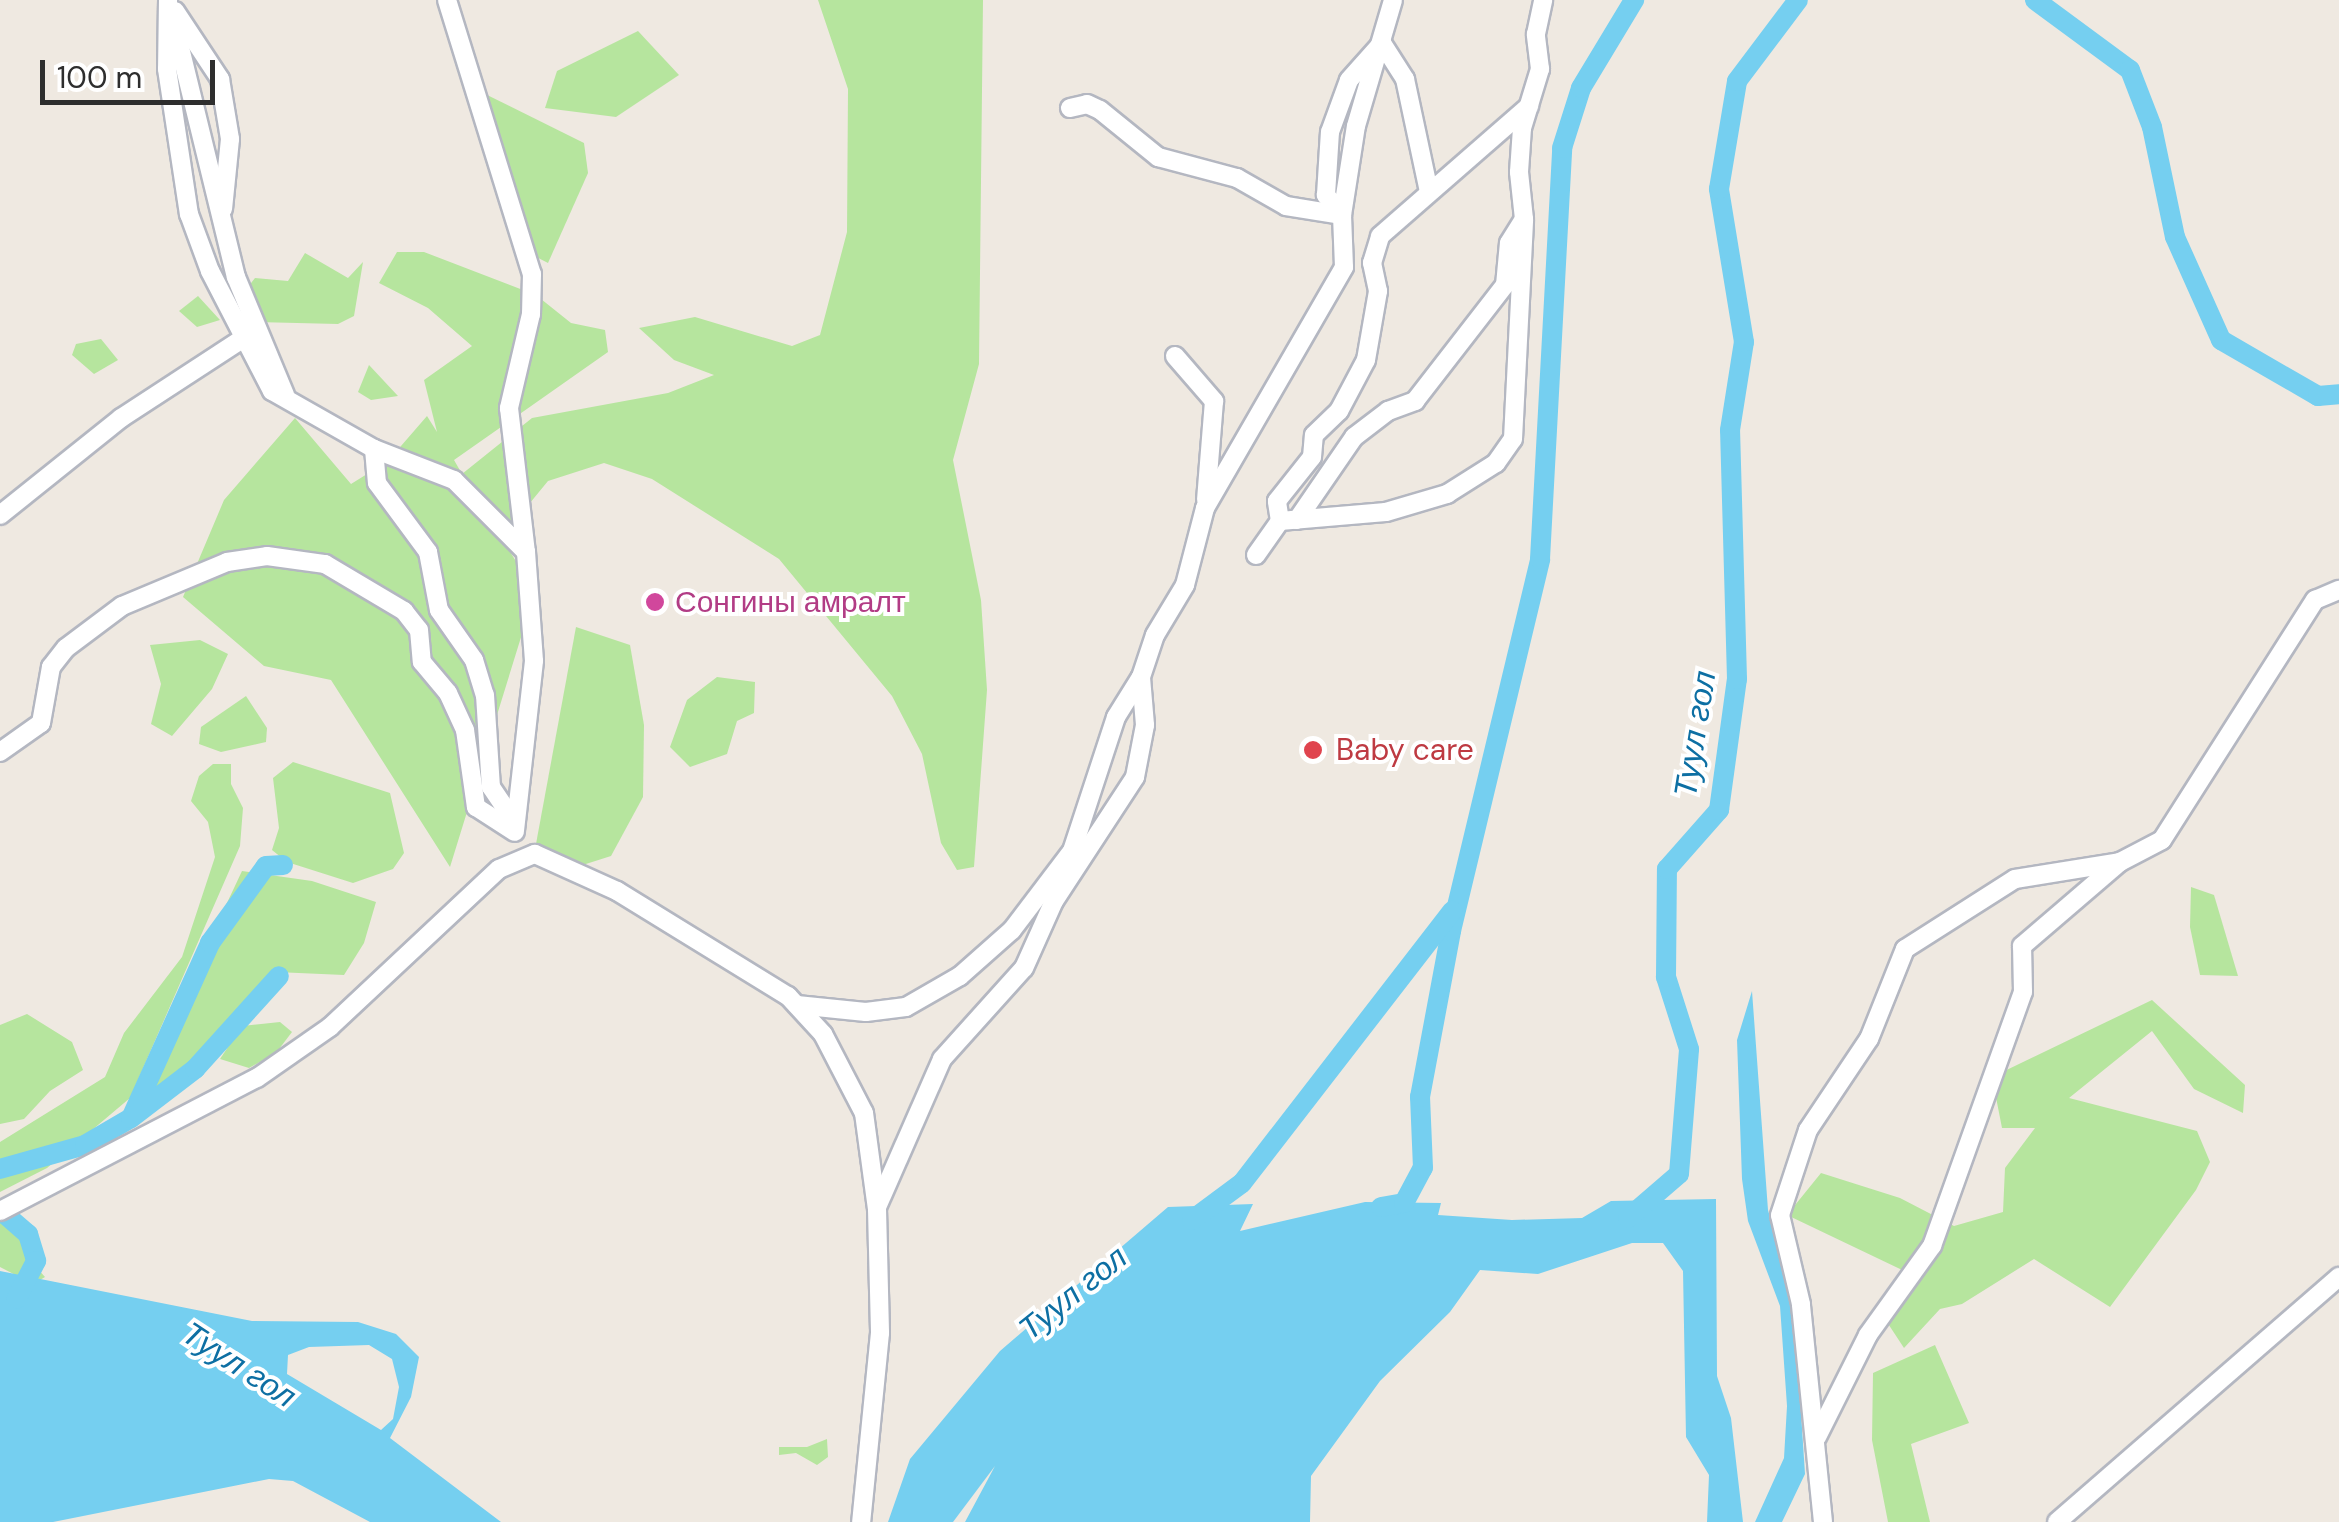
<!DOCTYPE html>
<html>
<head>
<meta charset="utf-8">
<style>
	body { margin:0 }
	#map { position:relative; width:2339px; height:1522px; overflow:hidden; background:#efe9e1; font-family:"DM Sans",sans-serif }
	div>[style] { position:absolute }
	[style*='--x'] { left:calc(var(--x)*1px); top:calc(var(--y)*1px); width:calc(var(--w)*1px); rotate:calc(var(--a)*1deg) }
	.green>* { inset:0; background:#b6e59e }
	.water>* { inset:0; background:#75cff0 }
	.river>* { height:20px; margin:-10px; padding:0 10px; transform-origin:10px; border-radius:10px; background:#75cff0 }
	.roads { filter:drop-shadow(2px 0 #b4b7c1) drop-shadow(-2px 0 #b4b7c1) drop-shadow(0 2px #b4b7c1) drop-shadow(0 -2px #b4b7c1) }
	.minor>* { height:18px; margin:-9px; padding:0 9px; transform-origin:9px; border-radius:9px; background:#fff }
	.dots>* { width:28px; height:28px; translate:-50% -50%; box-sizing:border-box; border:5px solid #fff; border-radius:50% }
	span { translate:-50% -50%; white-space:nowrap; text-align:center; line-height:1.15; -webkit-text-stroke:8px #fff; paint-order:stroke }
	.hotel-label { font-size:30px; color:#b23c85 }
	.left { translate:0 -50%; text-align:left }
	.health-label { font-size:30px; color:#be3a42 }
	.water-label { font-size:32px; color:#0d6fa3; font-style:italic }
	.scale { position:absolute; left:40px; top:60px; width:175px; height:45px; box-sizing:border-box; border:5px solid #2e2e2e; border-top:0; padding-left:12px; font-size:30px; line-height:35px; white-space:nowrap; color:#2e2e2e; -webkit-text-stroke:8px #fff; paint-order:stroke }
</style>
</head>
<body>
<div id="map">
	<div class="green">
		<i style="clip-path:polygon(818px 0,983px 0,979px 364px,953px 460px,981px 600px,987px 690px,974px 867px,957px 870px,941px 843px,922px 754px,892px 696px,779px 559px,652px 479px,604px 463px,548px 481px,502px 537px,496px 529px,535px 592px,450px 867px,331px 680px,264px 666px,183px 597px,224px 500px,295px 418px,351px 484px,388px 461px,427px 416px,437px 432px,424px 380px,472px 346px,428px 308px,379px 283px,397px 252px,424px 252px,536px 295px,571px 323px,605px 330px,608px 352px,454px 460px,462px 474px,532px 418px,668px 393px,714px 375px,674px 360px,639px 328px,695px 317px,792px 346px,820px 335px,847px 232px,848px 89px)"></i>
		<i style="clip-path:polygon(638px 31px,679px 75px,616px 117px,545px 108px,557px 71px)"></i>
		<i style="clip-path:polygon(477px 90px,584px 143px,588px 173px,548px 263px,515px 246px)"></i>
		<i style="clip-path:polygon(305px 253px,348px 278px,363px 262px,354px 316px,338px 324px,256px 322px,244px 292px,255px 278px,288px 281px)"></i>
		<i style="clip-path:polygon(198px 296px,220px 320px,197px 327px,179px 311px)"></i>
		<i style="clip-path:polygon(101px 339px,118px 360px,94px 374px,72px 355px,76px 344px)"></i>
		<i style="clip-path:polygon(369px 365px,398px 396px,371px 400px,358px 392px)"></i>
		<i style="clip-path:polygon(576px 627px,630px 645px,644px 725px,643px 797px,611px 856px,567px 870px,536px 844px)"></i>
		<i style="clip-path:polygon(200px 640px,228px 654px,212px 689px,172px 736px,151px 724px,161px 684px,150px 645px)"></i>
		<i style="clip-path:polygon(717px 677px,755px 682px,754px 713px,737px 721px,727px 754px,690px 767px,670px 747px,687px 700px)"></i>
		<i style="clip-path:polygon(246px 696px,267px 728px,266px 742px,221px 752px,199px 744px,201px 727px)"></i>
		<i style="clip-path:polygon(293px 762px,390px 793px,404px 853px,393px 869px,353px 883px,287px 862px,272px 850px,279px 828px,273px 778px)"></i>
		<i style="clip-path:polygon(213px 764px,231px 764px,231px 784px,243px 808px,240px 846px,130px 1098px,47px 1168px,0 1192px,0 1142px,105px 1077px,124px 1033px,182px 957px,215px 857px,208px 822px,191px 801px,199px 776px)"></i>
		<i style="clip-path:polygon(242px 871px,312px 881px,376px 902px,364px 943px,344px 975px,276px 972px,149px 1108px,135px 1106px,174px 1039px,203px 954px)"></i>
		<i style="clip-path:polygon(2191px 887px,2214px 895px,2238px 976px,2200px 975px,2190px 927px)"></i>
		<i style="clip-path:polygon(2152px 1000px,2245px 1085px,2243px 1113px,2194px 1089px,2152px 1031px,2069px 1098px,2197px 1131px,2210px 1162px,2196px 1190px,2110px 1307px,2034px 1259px,1962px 1304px,1940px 1309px,1904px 1348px,1883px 1316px,1921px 1279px,1787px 1215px,1821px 1173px,1900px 1198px,1954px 1226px,2003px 1212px,2005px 1168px,2035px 1128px,2002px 1128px,1992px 1077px)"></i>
		<i style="clip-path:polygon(27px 1014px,72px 1042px,83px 1070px,50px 1091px,24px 1119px,0 1124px,0 1025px)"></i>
		<i style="clip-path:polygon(280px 1022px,292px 1032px,276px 1053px,249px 1068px,220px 1059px,242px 1026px)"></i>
		<i style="clip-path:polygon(0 1222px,10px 1222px,27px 1242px,28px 1258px,45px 1277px,33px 1284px,0 1267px)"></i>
		<i style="clip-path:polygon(1935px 1345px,1969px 1423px,1911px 1444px,1930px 1522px,1888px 1522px,1872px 1440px,1873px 1373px)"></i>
		<i style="clip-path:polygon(827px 1439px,828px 1457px,817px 1465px,796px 1453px,779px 1455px,779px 1447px,807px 1447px)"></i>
	</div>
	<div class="water">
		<i style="clip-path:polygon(1752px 991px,1768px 1210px,1794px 1306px,1805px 1474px,1782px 1522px,1755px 1522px,1784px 1458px,1787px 1406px,1780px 1306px,1748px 1221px,1742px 1179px,1737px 1040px)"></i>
		<i style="clip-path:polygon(1716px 1199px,1717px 1376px,1731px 1418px,1743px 1522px,1707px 1522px,1709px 1475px,1686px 1437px,1683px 1271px,1663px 1243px,1632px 1243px,1538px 1274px,1480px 1270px,1450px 1312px,1380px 1381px,1311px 1476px,1310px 1522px,965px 1522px,995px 1466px,953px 1522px,888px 1522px,910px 1459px,1000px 1351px,1168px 1207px,1253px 1204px,1240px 1231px,1365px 1202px,1441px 1203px,1438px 1215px,1512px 1220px,1582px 1218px,1611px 1201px)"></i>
		<i style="clip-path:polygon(evenodd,0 1271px,252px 1321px,358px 1322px,396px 1334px,419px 1357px,411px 1397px,390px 1438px,501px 1522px,370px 1522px,293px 1481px,269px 1479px,53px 1522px,0 1522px,0 1271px,369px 1345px,392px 1359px,399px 1387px,393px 1419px,381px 1430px,287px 1374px,288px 1355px,309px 1347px,369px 1345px)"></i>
	</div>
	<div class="river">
		<i style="--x:2035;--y:0;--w:118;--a:36.4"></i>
		<i style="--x:2130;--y:70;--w:61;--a:68.9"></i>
		<i style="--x:2152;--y:127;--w:112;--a:78.2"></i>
		<i style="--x:2175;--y:237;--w:113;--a:65.9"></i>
		<i style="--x:2221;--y:340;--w:112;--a:30"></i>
		<i style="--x:2318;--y:396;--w:21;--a:-5"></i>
		<i style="--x:132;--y:1116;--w:190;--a:-65.7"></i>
		<i style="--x:210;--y:943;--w:95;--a:-54"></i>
		<i style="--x:266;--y:866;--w:17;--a:-3"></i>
		<i style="--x:0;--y:1169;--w:88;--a:-15.8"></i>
		<i style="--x:85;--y:1145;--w:53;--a:-30.4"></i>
		<i style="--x:131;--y:1118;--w:81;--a:-37.4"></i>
		<i style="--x:195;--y:1069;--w:125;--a:-47.9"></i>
		<i style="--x:1381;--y:1207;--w:23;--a:-10"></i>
		<i style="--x:1404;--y:1203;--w:40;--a:-62"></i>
		<i style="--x:1423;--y:1168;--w:71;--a:-92.4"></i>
		<i style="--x:1420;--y:1097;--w:169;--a:-79.4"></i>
		<i style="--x:1451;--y:931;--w:382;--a:-76.5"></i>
		<i style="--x:1540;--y:559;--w:412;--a:-86.9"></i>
		<i style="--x:1562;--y:148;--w:63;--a:-72.4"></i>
		<i style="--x:1581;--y:88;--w:103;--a:-58.9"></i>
		<i style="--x:7;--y:1216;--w:28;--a:41"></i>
		<i style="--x:28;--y:1234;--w:28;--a:73"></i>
		<i style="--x:36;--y:1261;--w:42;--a:117.2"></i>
		<i style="--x:1628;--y:1218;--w:67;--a:-40.8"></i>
		<i style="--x:1679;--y:1174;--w:125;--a:-85.4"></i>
		<i style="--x:1689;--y:1049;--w:76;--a:-107.7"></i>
		<i style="--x:1666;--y:977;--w:108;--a:-89.5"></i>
		<i style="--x:1667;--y:869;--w:79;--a:-48.6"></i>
		<i style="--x:1719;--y:810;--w:132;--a:-82.2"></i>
		<i style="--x:1737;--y:679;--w:249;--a:-91.6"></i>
		<i style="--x:1730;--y:430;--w:89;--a:-81"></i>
		<i style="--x:1744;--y:342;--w:155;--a:-99.3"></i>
		<i style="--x:1719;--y:189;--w:109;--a:-80.5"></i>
		<i style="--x:1737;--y:81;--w:101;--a:-53"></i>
		<i style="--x:1192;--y:1220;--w:62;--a:-36.5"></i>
		<i style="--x:1242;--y:1183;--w:344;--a:-52.3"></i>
	</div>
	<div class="roads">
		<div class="minor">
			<i style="--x:168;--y:0;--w:69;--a:90.8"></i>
			<i style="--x:167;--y:69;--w:147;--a:81.4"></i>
			<i style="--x:189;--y:214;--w:61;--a:69.8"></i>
			<i style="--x:210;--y:271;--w:135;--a:62.7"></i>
			<i style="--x:272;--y:391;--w:117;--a:29.6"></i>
			<i style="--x:374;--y:449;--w:34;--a:85"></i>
			<i style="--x:377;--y:483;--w:86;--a:53.5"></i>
			<i style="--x:428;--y:552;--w:59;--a:79.3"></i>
			<i style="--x:439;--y:610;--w:61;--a:55"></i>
			<i style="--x:474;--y:660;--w:37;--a:73"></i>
			<i style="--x:485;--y:695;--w:92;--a:86.3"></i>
			<i style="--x:491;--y:787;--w:41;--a:55.9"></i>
			<i style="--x:447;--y:0;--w:287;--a:72.8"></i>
			<i style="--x:532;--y:274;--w:40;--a:91.4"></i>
			<i style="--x:531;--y:314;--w:97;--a:103.2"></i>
			<i style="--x:509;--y:408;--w:145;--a:83.3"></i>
			<i style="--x:175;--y:11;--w:82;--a:56.5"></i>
			<i style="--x:220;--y:79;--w:61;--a:80.5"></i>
			<i style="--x:230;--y:139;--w:70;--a:95.7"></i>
			<i style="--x:173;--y:19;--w:266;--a:76.3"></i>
			<i style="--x:236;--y:277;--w:128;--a:67.4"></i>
			<i style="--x:1070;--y:108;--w:17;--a:-13"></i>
			<i style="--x:1087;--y:104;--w:14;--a:25"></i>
			<i style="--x:1100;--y:110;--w:75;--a:39"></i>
			<i style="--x:1158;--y:157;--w:82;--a:14.9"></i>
			<i style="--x:1237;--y:178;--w:56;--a:29.7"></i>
			<i style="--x:1286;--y:206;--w:57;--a:9.1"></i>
			<i style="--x:1342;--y:215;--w:26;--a:-129"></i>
			<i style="--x:1326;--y:195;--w:63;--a:-86.4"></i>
			<i style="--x:1330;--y:132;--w:55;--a:-69.9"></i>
			<i style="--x:1349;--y:80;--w:50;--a:-48.3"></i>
			<i style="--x:1382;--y:43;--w:43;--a:57.4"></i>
			<i style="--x:1405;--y:79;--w:116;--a:78"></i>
			<i style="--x:1175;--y:356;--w:60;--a:49.1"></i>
			<i style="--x:1214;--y:401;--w:99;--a:94.6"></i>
			<i style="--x:374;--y:449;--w:86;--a:21.2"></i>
			<i style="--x:454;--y:480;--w:102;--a:45"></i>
			<i style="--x:526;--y:552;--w:109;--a:85.8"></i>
			<i style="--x:534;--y:661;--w:170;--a:96.4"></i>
			<i style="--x:0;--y:515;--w:155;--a:-38.7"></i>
			<i style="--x:121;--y:418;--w:145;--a:-33.1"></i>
			<i style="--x:1297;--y:520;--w:101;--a:-55.5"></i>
			<i style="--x:1354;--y:437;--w:43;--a:-37.4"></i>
			<i style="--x:1388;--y:411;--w:29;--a:-20"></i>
			<i style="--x:1415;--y:401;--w:147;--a:-52.2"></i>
			<i style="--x:1505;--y:285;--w:42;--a:-84.6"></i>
			<i style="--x:1509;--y:243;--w:28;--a:-58"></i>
			<i style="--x:1280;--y:521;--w:106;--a:-4.9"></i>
			<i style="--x:1386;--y:512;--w:64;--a:-16.4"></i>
			<i style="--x:1447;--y:494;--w:58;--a:-32.3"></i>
			<i style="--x:1496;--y:463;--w:29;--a:-55"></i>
			<i style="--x:1513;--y:439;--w:220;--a:-87.1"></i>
			<i style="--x:1524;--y:219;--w:47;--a:-96.1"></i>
			<i style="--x:1519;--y:172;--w:44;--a:-86.1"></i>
			<i style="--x:1522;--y:128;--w:62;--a:-73"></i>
			<i style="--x:1540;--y:69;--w:35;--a:-97"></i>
			<i style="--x:1536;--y:34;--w:35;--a:-78"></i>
			<i style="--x:1256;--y:555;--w:42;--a:-54.8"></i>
			<i style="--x:1280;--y:521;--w:20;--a:-99"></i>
			<i style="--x:1277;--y:501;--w:56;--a:-51.5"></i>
			<i style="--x:1312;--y:457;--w:22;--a:-85"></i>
			<i style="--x:1314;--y:435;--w:35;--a:-44"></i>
			<i style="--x:1339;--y:411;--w:58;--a:-62.1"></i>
			<i style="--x:1366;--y:360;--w:70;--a:-80.1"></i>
			<i style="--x:1378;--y:291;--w:29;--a:-102"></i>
			<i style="--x:1372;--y:263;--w:28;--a:-73"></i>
			<i style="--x:1380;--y:236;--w:198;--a:-41.1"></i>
			<i style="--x:0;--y:752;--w:50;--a:-35.3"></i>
			<i style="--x:41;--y:723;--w:57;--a:-79.9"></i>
			<i style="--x:51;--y:667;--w:24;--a:-52"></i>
			<i style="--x:66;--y:648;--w:70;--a:-36.9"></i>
			<i style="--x:122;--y:606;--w:114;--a:-22.7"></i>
			<i style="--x:227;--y:562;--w:40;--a:-8.5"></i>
			<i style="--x:267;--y:556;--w:59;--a:7.9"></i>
			<i style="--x:325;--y:564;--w:92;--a:30.7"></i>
			<i style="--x:404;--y:611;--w:24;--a:52"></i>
			<i style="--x:419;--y:630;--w:32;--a:85"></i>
			<i style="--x:422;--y:662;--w:40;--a:50"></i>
			<i style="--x:448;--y:693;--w:41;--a:65.3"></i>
			<i style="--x:465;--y:730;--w:78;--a:81.9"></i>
			<i style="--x:476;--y:807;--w:46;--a:32.7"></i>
			<i style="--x:797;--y:1005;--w:69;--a:5.8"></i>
			<i style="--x:866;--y:1012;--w:40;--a:-7.1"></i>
			<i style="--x:906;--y:1007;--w:62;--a:-29.9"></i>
			<i style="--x:960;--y:976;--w:69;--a:-41.5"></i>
			<i style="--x:1012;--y:930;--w:99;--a:-52.8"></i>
			<i style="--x:1072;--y:851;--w:141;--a:-71.8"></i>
			<i style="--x:1116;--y:717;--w:47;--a:-58"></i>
			<i style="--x:878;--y:1205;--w:159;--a:-66.3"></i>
			<i style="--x:942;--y:1059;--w:122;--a:-48"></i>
			<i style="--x:1024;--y:968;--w:73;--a:-65.9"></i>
			<i style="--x:1054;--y:901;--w:148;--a:-56.8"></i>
			<i style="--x:1135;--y:777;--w:53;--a:-79.1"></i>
			<i style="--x:1145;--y:725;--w:48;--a:-94.8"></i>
			<i style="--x:1141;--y:677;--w:44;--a:-71.6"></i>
			<i style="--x:1155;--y:635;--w:58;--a:-59"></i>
			<i style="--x:1185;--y:585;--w:80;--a:-75.4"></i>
			<i style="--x:1205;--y:508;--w:278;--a:-60"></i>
			<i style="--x:1344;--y:267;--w:52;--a:-92.2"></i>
			<i style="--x:1342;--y:215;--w:90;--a:-81.1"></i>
			<i style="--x:1356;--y:126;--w:131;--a:-73.6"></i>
			<i style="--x:0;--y:1211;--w:289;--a:-27.4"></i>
			<i style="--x:257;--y:1078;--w:89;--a:-34.9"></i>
			<i style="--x:330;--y:1027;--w:231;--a:-43.1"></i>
			<i style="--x:499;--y:869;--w:39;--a:-23"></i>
			<i style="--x:535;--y:854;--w:90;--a:24.3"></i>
			<i style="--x:617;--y:891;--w:201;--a:31.6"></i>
			<i style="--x:788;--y:996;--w:52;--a:47.4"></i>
			<i style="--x:823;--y:1034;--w:89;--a:62.6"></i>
			<i style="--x:864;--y:1113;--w:97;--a:82.3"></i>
			<i style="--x:877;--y:1209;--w:124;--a:88.6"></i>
			<i style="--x:880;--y:1333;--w:190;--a:95.7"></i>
			<i style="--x:1817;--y:1437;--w:114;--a:-63.4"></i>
			<i style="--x:1868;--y:1335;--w:110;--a:-54.3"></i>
			<i style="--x:1932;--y:1246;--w:270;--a:-70.3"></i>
			<i style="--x:2023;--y:992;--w:46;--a:-91.2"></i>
			<i style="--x:2022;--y:946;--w:129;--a:-40.6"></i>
			<i style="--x:1823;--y:1522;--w:219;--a:-95.8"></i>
			<i style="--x:1801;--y:1304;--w:91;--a:-103.3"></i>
			<i style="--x:1780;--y:1215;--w:89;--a:-71.8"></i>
			<i style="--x:1808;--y:1130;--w:110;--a:-56.2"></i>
			<i style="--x:1869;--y:1039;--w:97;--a:-68.2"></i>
			<i style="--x:1905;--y:949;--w:130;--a:-32.5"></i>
			<i style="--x:2015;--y:879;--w:106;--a:-9.2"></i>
			<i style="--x:2120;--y:862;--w:47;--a:-27.6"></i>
			<i style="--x:2162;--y:840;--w:285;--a:-57.5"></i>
			<i style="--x:2315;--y:600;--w:26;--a:-23"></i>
			<i style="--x:2057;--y:1522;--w:374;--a:-41"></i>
		</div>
	</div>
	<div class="dots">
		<i style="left:655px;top:602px;background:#d1479c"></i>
		<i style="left:1313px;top:750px;background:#e0444e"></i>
	</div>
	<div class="hotel-label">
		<span class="left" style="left:675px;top:602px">Сонгины амралт</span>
	</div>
	<div class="health-label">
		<span class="left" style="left:1336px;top:750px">Baby care</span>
	</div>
	<div class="water-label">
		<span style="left:1695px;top:734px;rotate:-81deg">Туул гол</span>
		<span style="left:1073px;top:1293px;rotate:-39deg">Туул гол</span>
		<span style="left:239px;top:1365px;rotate:33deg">Туул гол</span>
	</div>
	<div class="scale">100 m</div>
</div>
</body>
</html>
